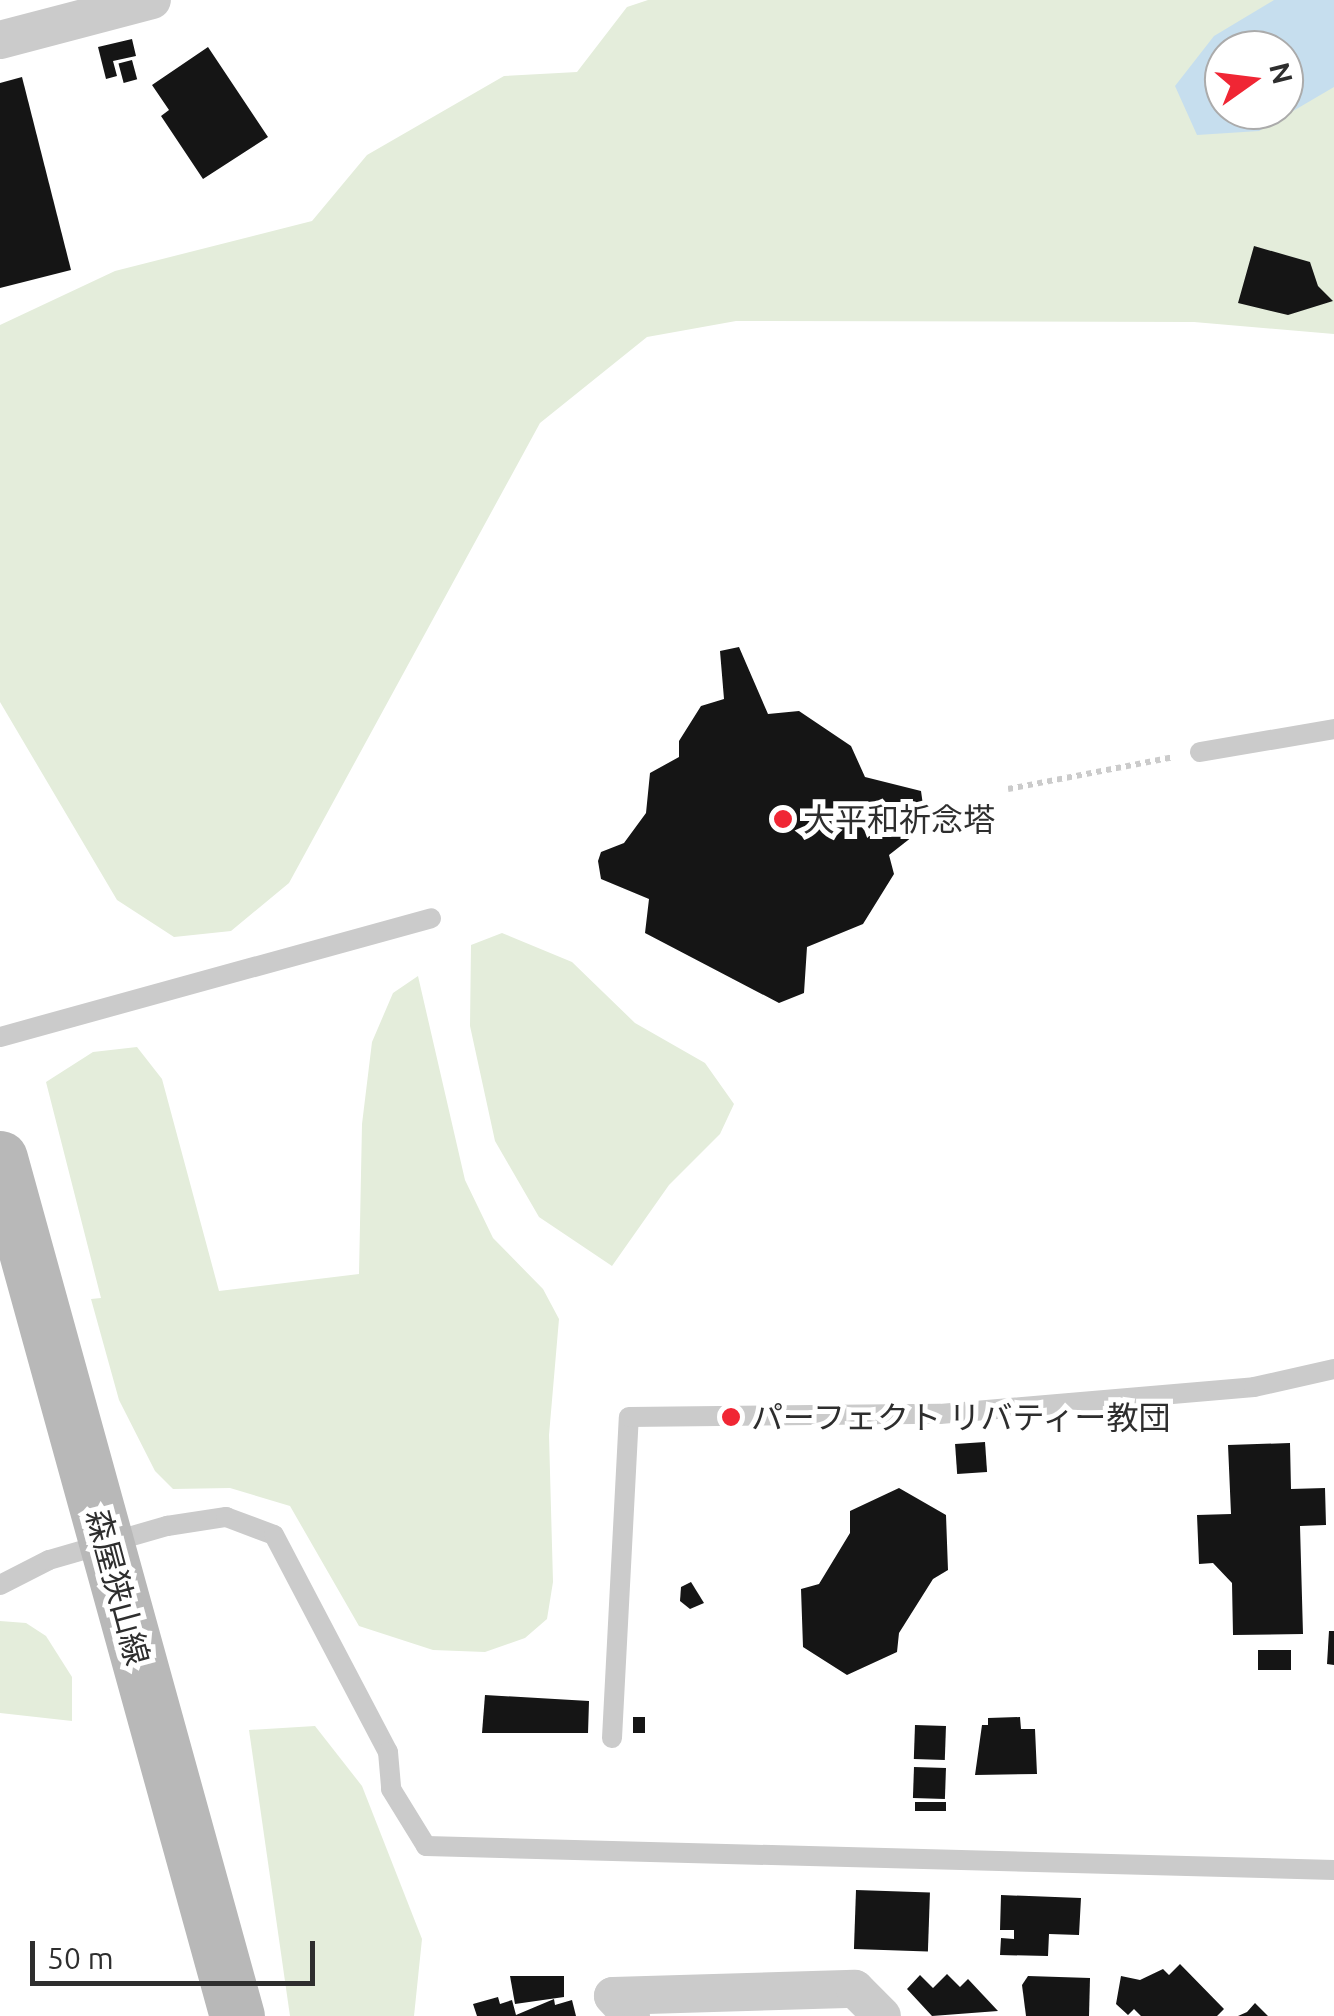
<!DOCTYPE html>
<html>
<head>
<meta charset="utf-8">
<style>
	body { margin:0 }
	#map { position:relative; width:1334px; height:2016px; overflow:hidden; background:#fff; font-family:Ubuntu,"Noto Sans JP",sans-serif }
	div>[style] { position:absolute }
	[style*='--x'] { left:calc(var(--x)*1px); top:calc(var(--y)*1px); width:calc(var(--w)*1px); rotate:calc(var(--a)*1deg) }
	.green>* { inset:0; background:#e4eddb }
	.water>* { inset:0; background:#c6deee }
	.building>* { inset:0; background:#151515; transform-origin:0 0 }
	.path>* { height:6px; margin-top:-3px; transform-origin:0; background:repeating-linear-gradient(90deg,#cbcbcb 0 5px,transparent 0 10px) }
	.service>* { height:20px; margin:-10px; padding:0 10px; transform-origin:10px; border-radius:10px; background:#cbcbcb }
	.minor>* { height:38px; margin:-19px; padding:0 19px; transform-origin:19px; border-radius:19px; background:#cbcbcb }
	.secondary>* { height:55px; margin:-27.5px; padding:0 27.5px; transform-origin:27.5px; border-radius:27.5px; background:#b8b8b8 }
	.dots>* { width:28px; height:28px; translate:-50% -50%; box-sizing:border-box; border:5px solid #fff; border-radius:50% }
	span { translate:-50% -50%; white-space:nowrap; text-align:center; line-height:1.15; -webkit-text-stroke:10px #fff; paint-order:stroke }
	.poi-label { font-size:32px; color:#2e2e2e }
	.left { translate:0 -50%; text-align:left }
	.street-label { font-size:32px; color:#2e2e2e }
	.north { position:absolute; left:1204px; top:30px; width:100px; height:100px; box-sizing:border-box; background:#fff; border:2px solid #ababab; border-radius:50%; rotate:76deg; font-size:28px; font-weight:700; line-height:40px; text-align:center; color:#2e2e2e }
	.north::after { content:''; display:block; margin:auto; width:35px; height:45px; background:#f02634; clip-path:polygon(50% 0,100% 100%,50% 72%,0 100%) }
	.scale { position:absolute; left:30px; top:1941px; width:285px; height:45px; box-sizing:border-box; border:5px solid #2e2e2e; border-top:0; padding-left:12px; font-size:30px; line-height:35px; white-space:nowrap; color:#2e2e2e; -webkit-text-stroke:8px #fff; paint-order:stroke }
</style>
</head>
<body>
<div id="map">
	<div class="green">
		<i style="clip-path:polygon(evenodd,648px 0,1334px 0,1334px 334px,1194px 322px,736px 321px,647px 337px,540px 423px,289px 883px,231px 931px,174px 937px,117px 900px,0 702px,0 325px,115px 271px,312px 221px,367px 155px,504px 76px,577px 72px,627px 7px,648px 0,1224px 50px,1284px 50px,1284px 110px,1224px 110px,1224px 50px)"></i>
		<i style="clip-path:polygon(502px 933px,572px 962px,635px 1023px,705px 1063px,734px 1104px,720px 1134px,669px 1185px,612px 1266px,539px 1217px,495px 1141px,470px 1026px,471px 945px)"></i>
		<i style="clip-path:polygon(418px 976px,465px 1180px,493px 1238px,543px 1289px,559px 1319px,549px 1435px,553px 1582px,547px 1619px,525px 1638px,485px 1652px,433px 1650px,359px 1626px,290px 1506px,230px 1488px,173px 1489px,155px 1471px,119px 1400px,91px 1299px,101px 1298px,46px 1082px,93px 1052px,137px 1047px,162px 1079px,219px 1291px,359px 1274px,362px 1124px,372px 1042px,393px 993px)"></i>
		<i style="clip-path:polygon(0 1621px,26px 1623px,46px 1636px,72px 1677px,72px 1721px,0 1713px)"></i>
		<i style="clip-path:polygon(315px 1726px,362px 1786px,422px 1939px,414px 2016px,290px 2016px,249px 1730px)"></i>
	</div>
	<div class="water">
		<i style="clip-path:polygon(evenodd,1274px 0,1334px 0,1334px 87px,1259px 131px,1197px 135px,1175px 86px,1214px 36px,1274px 0,1224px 50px,1284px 50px,1284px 110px,1224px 110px,1224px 50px)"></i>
	</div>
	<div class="building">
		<i style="clip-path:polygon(132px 39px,136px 56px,113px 61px,117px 76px,106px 79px,98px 47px)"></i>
		<i style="clip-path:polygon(208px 47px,268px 137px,203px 179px,161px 116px,169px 110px,152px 85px)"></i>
		<i style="left:132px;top:60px;width:20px;height:14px;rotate:75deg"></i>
		<i style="clip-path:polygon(22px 77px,71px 270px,0 288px,0 83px)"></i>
		<i style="clip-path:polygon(1254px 246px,1310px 262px,1318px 286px,1333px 301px,1288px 315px,1238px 303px)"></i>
		<i style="clip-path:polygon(739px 647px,768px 714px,799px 711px,851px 746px,865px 777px,921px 791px,926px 826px,889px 855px,894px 874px,863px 924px,807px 947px,804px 993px,779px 1003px,645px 933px,649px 899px,601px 879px,598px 861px,601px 852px,624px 843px,646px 813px,650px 773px,679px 757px,679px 741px,701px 706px,724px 699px,720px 651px)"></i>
		<i style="left:985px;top:1442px;width:30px;height:30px;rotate:86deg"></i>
		<i style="clip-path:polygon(1290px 1443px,1291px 1489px,1325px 1488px,1326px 1525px,1300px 1526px,1303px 1634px,1233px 1635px,1232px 1583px,1213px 1563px,1199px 1564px,1197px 1515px,1231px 1514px,1228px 1445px)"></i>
		<i style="clip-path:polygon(899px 1488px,946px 1515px,948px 1570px,933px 1579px,899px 1633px,897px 1652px,847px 1675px,803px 1647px,801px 1589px,819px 1584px,850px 1533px,850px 1511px)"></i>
		<i style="clip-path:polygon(691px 1582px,704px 1603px,690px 1609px,680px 1601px,681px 1587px)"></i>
		<i style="clip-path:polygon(1329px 1631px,1334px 1631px,1334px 1665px,1327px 1664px)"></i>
		<i style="left:1258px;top:1650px;width:33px;height:20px"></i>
		<i style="clip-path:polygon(485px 1695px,589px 1701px,588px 1733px,482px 1733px)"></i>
		<i style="left:633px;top:1717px;width:12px;height:16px"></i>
		<i style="clip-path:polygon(1020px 1717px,1021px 1729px,1035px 1729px,1037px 1774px,975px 1775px,982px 1725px,988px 1725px,988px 1718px)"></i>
		<i style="left:915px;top:1725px;width:31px;height:34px;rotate:2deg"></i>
		<i style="left:914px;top:1767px;width:32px;height:31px;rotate:2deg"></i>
		<i style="left:915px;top:1802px;width:31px;height:9px"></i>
		<i style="left:856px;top:1890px;width:74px;height:59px;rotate:2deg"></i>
		<i style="clip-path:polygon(1001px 1895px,1081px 1898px,1079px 1935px,1049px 1934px,1048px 1956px,1000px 1955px,1001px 1938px,1014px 1939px,1014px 1930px,1000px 1930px)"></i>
		<i style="clip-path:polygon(1180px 1964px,1224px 2009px,1217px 2016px,1141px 2016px,1134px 2009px,1128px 2015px,1116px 2004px,1121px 1976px,1140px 1980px,1163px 1969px,1169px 1975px)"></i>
		<i style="clip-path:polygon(947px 1974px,960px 1987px,968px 1979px,998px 2011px,932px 2016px,907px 1989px,920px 1975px,933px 1988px)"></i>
		<i style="clip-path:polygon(510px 1976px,564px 1976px,564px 1997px,515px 2004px)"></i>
		<i style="clip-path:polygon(1028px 1976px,1090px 1978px,1089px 2016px,1026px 2016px,1022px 1985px)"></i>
		<i style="clip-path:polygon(498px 1997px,500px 2004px,512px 2000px,516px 2015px,554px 1999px,555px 2005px,572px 2000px,576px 2016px,477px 2016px,473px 2004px)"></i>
		<i style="clip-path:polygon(1255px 2003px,1268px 2016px,1238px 2016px,1247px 2012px)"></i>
	</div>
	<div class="path">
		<i style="--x:1008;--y:789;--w:169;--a:-10.9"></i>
	</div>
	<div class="service">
		<i style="--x:1200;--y:752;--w:136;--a:-9.7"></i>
		<i style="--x:0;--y:1037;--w:447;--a:-15.4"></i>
		<i style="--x:0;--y:1585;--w:55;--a:-27"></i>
		<i style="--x:49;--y:1560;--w:123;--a:-16.1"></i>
		<i style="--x:167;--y:1526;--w:60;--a:-8.7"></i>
		<i style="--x:226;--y:1517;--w:51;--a:20.6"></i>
		<i style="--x:274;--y:1535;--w:245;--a:62.3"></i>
		<i style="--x:388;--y:1752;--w:37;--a:85"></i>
		<i style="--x:391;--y:1789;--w:67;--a:58.4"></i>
		<i style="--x:426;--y:1846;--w:908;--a:1.51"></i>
		<i style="--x:612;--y:1738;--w:321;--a:-87"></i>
		<i style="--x:629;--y:1417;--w:311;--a:-0.6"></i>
		<i style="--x:940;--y:1414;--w:315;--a:-4.9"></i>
		<i style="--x:1254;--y:1387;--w:82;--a:-12.7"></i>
	</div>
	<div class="minor">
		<i style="--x:0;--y:40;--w:157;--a:-14.7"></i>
		<i style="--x:631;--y:2016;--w:27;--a:-132"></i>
		<i style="--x:613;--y:1996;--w:242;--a:-1.7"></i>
		<i style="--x:855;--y:1989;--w:38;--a:45"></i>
	</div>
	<div class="secondary">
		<i style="--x:0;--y:1158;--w:890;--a:74.56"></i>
	</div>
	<div class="dots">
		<i style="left:783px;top:819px;background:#f02634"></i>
		<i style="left:731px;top:1417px;background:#f02634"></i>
	</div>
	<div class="poi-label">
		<span class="left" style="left:803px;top:819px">大平和祈念塔</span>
		<span class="left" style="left:751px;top:1417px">パーフェクト リバティー教団</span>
	</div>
	<div class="street-label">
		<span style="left:118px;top:1587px;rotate:75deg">森屋狭山線</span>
	</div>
	<div class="north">N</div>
	<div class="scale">50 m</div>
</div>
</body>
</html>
